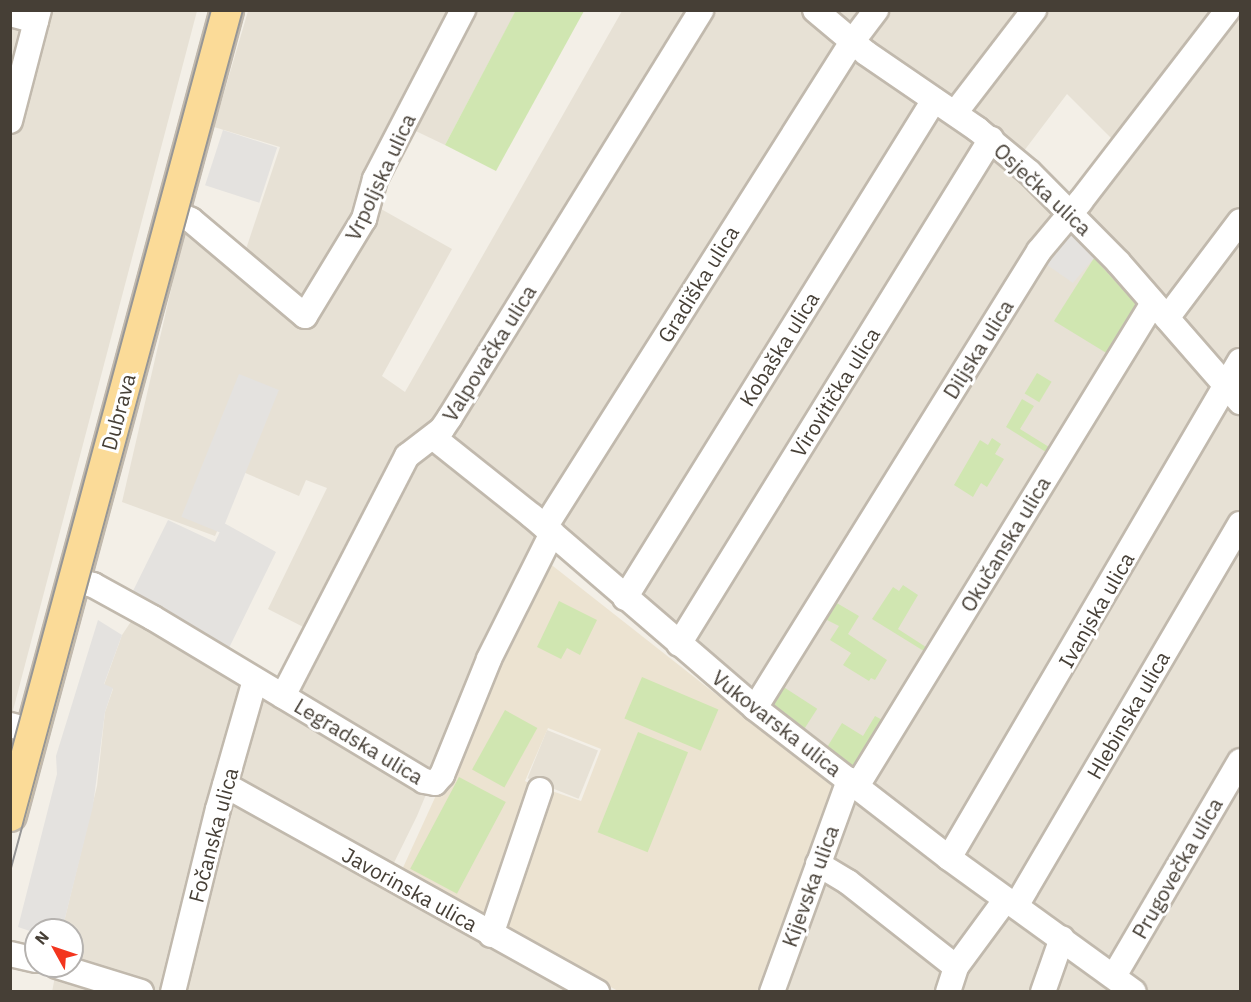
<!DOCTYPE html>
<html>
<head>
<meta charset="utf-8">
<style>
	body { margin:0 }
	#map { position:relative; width:1251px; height:1002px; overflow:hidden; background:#f3efe7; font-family:"IBM Plex Sans",sans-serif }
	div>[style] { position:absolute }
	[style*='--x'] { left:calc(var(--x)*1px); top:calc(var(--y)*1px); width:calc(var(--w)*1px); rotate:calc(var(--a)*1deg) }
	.residential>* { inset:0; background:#e7e1d5; transform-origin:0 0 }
	.education>* { inset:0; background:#ece3d1 }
	.green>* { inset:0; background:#d0e6b1; transform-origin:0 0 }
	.parking>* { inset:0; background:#e4e2df; transform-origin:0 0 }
	.roads { filter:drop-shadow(2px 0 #c1b9ad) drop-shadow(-2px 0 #c1b9ad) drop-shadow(0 2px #c1b9ad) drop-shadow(0 -2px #c1b9ad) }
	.minor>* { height:24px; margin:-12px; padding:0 12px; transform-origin:12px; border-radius:12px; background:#fff }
	.major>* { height:32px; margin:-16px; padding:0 16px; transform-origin:16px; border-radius:16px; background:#fbdb98 }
	.tram>* { height:1.5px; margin:-0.75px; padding:0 0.75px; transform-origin:0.75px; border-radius:0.75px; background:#969696 }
	span { translate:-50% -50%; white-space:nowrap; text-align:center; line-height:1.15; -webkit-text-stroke:6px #fff; paint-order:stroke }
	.street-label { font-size:21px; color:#463f36 }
	.frame { position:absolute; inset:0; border:12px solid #463f36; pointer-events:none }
	.north { position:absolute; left:24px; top:918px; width:60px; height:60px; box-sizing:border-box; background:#fff; border:2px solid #b5b2af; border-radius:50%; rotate:310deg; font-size:16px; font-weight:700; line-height:24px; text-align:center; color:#463f36 }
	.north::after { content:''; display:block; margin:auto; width:21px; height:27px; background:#f3351e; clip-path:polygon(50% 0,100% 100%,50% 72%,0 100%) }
</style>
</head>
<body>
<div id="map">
	<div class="residential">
		<i style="clip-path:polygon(11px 11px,197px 11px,11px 718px)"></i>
		<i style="clip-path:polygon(evenodd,248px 11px,516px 11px,445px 145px,399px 123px,358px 196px,452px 249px,382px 376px,405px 392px,622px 11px,1240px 11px,1240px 991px,780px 991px,856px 770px,769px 705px,548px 524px,479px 668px,417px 816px,385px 881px,581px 991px,52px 992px,57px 966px,72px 966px,72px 930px,62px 930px,97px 786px,105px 712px,113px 689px,104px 685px,122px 635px,132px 620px,286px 706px,325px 638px,268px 609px,327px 488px,306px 480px,299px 496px,243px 472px,215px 536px,122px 502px,186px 225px,239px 270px,280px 147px,214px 127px,248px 11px,1067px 94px,1113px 140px,1073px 223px,1011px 168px,1067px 94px)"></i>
		<i style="left:547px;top:730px;width:55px;height:52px;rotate:22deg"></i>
	</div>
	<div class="education">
		<i style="clip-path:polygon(544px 559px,834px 787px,759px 991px,618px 991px,501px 927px,546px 789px,581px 801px,601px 749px,548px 728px,525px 781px,536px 787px,488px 920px,401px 872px)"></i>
	</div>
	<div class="green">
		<i style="clip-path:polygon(516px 10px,584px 11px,496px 171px,445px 145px)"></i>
		<i style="clip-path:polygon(1094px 258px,1138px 306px,1108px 354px,1054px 321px)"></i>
		<i style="left:1037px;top:373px;width:17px;height:24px;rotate:31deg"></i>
		<i style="clip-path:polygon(1022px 399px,1034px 406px,1020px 429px,1049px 447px,1062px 426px,1065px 428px,1049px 454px,1006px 427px)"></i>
		<i style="clip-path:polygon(992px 438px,1001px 444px,995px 454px,1004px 459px,987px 487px,981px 483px,973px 497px,954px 485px,980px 440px,988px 445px)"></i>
		<i style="clip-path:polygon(903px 585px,918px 595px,898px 629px,929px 649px,927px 653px,872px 619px,893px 587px,899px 591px)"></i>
		<i style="clip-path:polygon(559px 601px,597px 620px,580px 655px,567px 648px,561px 659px,537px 647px)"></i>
		<i style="clip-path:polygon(835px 602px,859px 616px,848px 634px,887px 660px,875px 680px,871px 678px,869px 681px,843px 665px,851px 653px,830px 640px,839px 626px,825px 619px)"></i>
		<i style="left:642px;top:677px;width:83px;height:45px;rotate:23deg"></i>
		<i style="left:782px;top:686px;width:42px;height:23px;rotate:33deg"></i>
		<i style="left:505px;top:710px;width:37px;height:68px;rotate:29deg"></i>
		<i style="clip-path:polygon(875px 716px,886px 722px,856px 770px,826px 749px,842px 723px,863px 736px)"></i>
		<i style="left:638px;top:732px;width:54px;height:108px;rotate:22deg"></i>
		<i style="left:459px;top:777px;width:53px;height:104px;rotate:28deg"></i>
	</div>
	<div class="parking">
		<i style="left:223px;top:130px;width:57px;height:58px;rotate:18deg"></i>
		<i style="clip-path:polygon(1069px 228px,1094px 258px,1073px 283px,1043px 262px)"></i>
		<i style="left:239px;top:374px;width:43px;height:154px;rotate:22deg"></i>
		<i style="clip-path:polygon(168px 520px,215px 542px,224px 523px,276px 552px,228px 650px,132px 593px)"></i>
		<i style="clip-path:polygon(98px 620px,122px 635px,104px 684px,113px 688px,105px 712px,93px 806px,62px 930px,36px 930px,36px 933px,18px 927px,57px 774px,56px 756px)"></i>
	</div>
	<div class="roads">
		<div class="minor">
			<i style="--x:815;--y:10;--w:67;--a:40.1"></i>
			<i style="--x:866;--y:53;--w:135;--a:34.4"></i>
			<i style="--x:977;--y:129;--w:67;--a:39.6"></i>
			<i style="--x:1029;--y:172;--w:127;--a:45.3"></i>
			<i style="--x:1118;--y:262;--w:186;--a:48.9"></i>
			<i style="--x:10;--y:14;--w:27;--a:15"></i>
			<i style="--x:955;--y:113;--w:130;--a:-52.5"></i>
			<i style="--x:10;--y:121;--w:115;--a:-75.4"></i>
			<i style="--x:171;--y:211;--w:22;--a:24"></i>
			<i style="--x:191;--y:220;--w:149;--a:40.1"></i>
			<i style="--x:305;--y:316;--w:114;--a:-58.7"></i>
			<i style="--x:364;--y:219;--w:41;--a:-74.6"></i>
			<i style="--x:375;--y:179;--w:191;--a:-62.5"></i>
			<i style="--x:1167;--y:318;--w:121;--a:-53"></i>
			<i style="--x:433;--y:437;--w:127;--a:38.6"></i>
			<i style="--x:532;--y:516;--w:294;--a:40.7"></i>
			<i style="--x:755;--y:708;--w:245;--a:37.7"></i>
			<i style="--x:949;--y:858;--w:228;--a:35.9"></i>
			<i style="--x:545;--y:527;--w:574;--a:-57.67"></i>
			<i style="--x:852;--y:42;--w:40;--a:-53"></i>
			<i style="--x:73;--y:580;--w:21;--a:14"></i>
			<i style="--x:93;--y:585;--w:68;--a:28.8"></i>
			<i style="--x:153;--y:618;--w:316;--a:31"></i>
			<i style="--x:424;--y:781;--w:11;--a:10"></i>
			<i style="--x:435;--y:783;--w:11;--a:-49"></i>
			<i style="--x:442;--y:775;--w:125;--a:-67.9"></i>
			<i style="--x:489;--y:659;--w:141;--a:-63.4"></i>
			<i style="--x:625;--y:598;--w:586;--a:-58.18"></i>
			<i style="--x:679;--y:644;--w:594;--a:-58.29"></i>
			<i style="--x:283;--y:696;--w:270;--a:-62.7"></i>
			<i style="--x:407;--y:456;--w:44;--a:-37.6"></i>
			<i style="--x:442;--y:429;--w:14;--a:-56"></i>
			<i style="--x:450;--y:417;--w:478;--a:-58.3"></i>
			<i style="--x:755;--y:708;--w:538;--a:-58.14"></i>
			<i style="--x:1039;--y:251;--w:64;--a:-50.1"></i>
			<i style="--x:1080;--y:202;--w:242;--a:-52.4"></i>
			<i style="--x:10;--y:725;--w:24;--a:15"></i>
			<i style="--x:225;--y:785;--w:426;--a:29.1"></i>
			<i style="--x:857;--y:786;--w:566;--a:-58.5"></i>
			<i style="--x:949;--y:858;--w:576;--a:-59.65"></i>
			<i style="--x:818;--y:864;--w:35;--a:31"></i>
			<i style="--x:848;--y:882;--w:137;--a:38.2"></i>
			<i style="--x:1016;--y:906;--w:443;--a:-59.6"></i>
			<i style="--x:491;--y:935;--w:153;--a:-71.3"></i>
			<i style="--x:10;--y:954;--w:27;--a:13"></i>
			<i style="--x:57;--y:966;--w:88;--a:17.2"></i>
			<i style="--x:1114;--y:976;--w:249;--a:-59.6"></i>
			<i style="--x:173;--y:992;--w:188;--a:-76.2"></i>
			<i style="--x:218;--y:809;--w:134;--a:-74"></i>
			<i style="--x:772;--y:992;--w:226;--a:-70"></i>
			<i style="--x:948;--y:992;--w:26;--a:-72"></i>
			<i style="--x:956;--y:967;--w:84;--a:-53.7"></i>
			<i style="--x:1043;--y:992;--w:57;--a:-70.6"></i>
		</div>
		<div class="major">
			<i style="--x:10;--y:815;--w:834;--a:-74.91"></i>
		</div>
	</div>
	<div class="tram">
		<i style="--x:10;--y:755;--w:772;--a:-74.9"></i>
		<i style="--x:10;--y:872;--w:893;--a:-74.87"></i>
	</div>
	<div class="street-label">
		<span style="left:380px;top:177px;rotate:-65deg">Vrpoljska ulica</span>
		<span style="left:1043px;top:189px;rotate:43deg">Osječka ulica</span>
		<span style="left:698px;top:284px;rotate:-58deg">Gradiška ulica</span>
		<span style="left:779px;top:349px;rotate:-58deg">Kobaška ulica</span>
		<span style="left:978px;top:349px;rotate:-58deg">Diljska ulica</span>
		<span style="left:489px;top:353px;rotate:-58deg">Valpovačka ulica</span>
		<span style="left:835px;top:392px;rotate:-58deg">Virovitička ulica</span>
		<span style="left:118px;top:412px;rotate:-75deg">Dubrava</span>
		<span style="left:1005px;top:544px;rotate:-59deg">Okučanska ulica</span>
		<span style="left:1096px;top:610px;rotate:-60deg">Ivanjska ulica</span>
		<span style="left:1128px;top:715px;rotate:-60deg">Hlebinska ulica</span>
		<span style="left:777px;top:723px;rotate:38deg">Vukovarska ulica</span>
		<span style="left:359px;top:741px;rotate:31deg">Legradska ulica</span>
		<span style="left:213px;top:835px;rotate:-75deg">Fočanska ulica</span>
		<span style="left:1177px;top:868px;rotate:-60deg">Prugovečka ulica</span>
		<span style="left:810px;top:886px;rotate:-70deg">Kijevska ulica</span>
		<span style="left:410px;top:889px;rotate:29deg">Javorinska ulica</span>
	</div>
	<div class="frame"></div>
	<div class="north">N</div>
</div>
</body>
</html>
